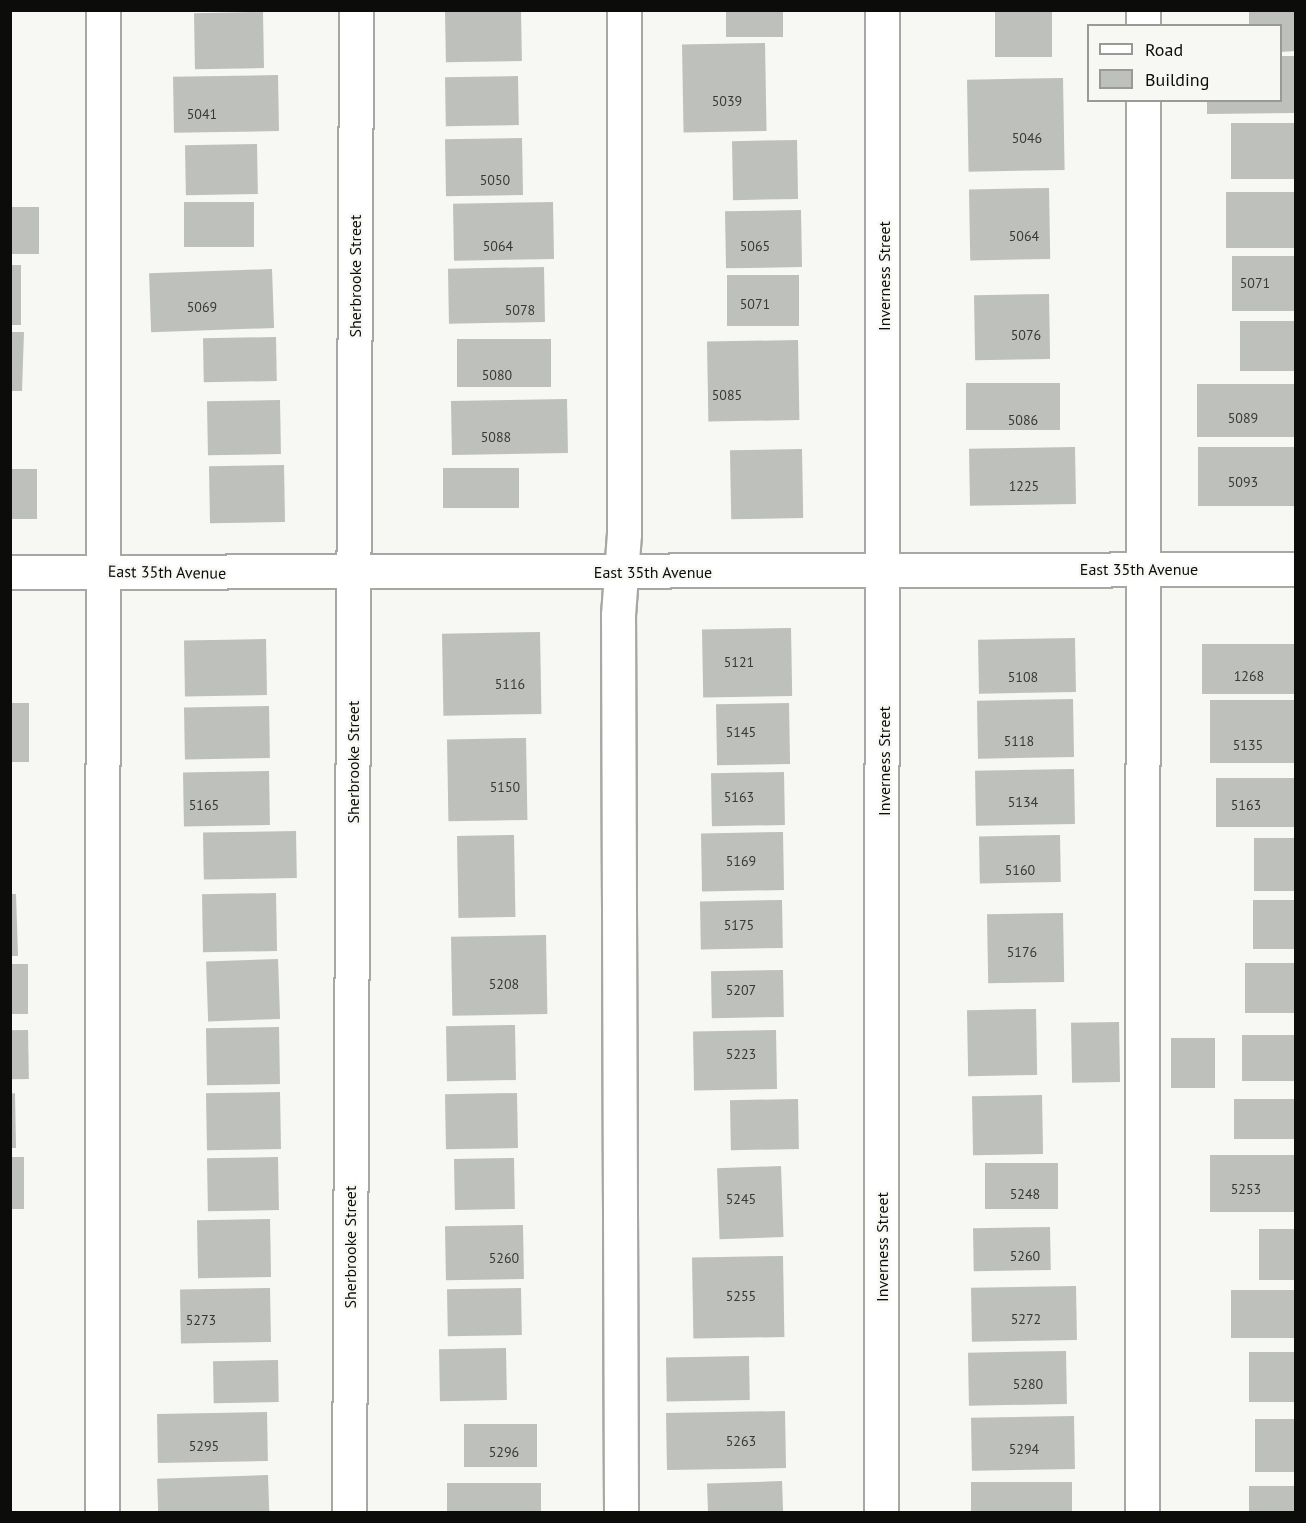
<!DOCTYPE html>
<html>
<head>
<meta charset="utf-8">
<style>
	body { margin:0 }
	#map { position:relative; width:1306px; height:1523px; overflow:hidden; background:#f7f7f3; font-family:"PT Sans",sans-serif }
	div>[style] { position:absolute }
	[style*='--x'] { left:calc(var(--x)*1px); top:calc(var(--y)*1px); width:calc(var(--w)*1px); rotate:calc(var(--a)*1deg) }
	.building>* { inset:0; background:#bec0bc; transform-origin:0 0 }
	.roads { filter:drop-shadow(2px 0 #a7a7a4) drop-shadow(-2px 0 #a7a7a4) drop-shadow(0 2px #a7a7a4) drop-shadow(0 -2px #a7a7a4) }
	.minor>* { height:33px; margin:-16.5px; padding:0 16.5px; transform-origin:16.5px; border-radius:16.5px; background:#fff }
	span { translate:-50% -50%; white-space:nowrap; text-align:center; line-height:1.15; -webkit-text-stroke:4.5px #f7f7f3; paint-order:stroke }
	.number-label { font-size:14px; color:#383937 }
	.number-label span { -webkit-text-stroke-width:0 }
	.street-label { font-size:16px; color:#0c0c0b }
	.frame { position:absolute; inset:0; border:12px solid #0c0c0b; pointer-events:none }
	.legend { position:absolute; left:1087px; top:24px; width:195px; height:78px; box-sizing:border-box; background:#f7f7f3; border:2px solid #999996; margin:0; padding:8px 10px; list-style:none; font-size:18px; color:#0c0c0b }
	.legend li { display:flex; align-items:center; gap:12px; height:30px }
	.legend b { width:30px; border:2px solid #999996 }
</style>
</head>
<body>
<div id="map">
	<div class="building">
		<i style="left:521px;top:10px;width:51px;height:76px;rotate:89deg"></i>
		<i style="left:726px;top:10px;width:57px;height:27px"></i>
		<i style="left:995px;top:10px;width:57px;height:47px"></i>
		<i style="clip-path:polygon(1249px 10px,1296px 10px,1296px 51px,1280px 52px,1280px 26px,1249px 26px)"></i>
		<i style="left:263px;top:12px;width:56px;height:69px;rotate:89deg"></i>
		<i style="left:765px;top:43px;width:88px;height:83px;rotate:89deg"></i>
		<i style="clip-path:polygon(1280px 56px,1296px 56px,1296px 113px,1207px 114px,1207px 100px,1280px 100px)"></i>
		<i style="left:278px;top:75px;width:56px;height:105px;rotate:89deg"></i>
		<i style="left:518px;top:76px;width:49px;height:73px;rotate:89deg"></i>
		<i style="left:1063px;top:78px;width:92px;height:96px;rotate:89deg"></i>
		<i style="left:1296px;top:123px;width:56px;height:65px;rotate:90deg"></i>
		<i style="left:522px;top:138px;width:57px;height:77px;rotate:89deg"></i>
		<i style="left:797px;top:140px;width:59px;height:65px;rotate:89deg"></i>
		<i style="left:257px;top:144px;width:50px;height:72px;rotate:89deg"></i>
		<i style="left:1049px;top:188px;width:71px;height:80px;rotate:89deg"></i>
		<i style="left:1296px;top:192px;width:56px;height:70px;rotate:90deg"></i>
		<i style="left:254px;top:202px;width:45px;height:70px;rotate:90deg"></i>
		<i style="left:553px;top:202px;width:57px;height:100px;rotate:89deg"></i>
		<i style="left:10px;top:207px;width:29px;height:47px"></i>
		<i style="left:801px;top:210px;width:57px;height:76px;rotate:89deg"></i>
		<i style="left:1296px;top:256px;width:55px;height:64px;rotate:90deg"></i>
		<i style="left:10px;top:265px;width:11px;height:60px"></i>
		<i style="left:544px;top:267px;width:55px;height:96px;rotate:89deg"></i>
		<i style="left:272px;top:269px;width:59px;height:123px;rotate:88deg"></i>
		<i style="left:799px;top:275px;width:51px;height:72px;rotate:90deg"></i>
		<i style="left:1049px;top:294px;width:65px;height:75px;rotate:89deg"></i>
		<i style="left:1296px;top:321px;width:50px;height:56px;rotate:90deg"></i>
		<i style="clip-path:polygon(10px 332px,24px 332px,22px 391px,10px 391px)"></i>
		<i style="left:276px;top:337px;width:44px;height:73px;rotate:89deg"></i>
		<i style="left:551px;top:339px;width:48px;height:94px;rotate:90deg"></i>
		<i style="left:798px;top:340px;width:80px;height:91px;rotate:89deg"></i>
		<i style="left:1060px;top:383px;width:47px;height:94px;rotate:90deg"></i>
		<i style="left:1296px;top:384px;width:53px;height:99px;rotate:90deg"></i>
		<i style="left:567px;top:399px;width:54px;height:116px;rotate:89deg"></i>
		<i style="left:280px;top:400px;width:54px;height:73px;rotate:89deg"></i>
		<i style="left:1075px;top:447px;width:57px;height:106px;rotate:89deg"></i>
		<i style="left:1296px;top:447px;width:59px;height:98px;rotate:90deg"></i>
		<i style="left:802px;top:449px;width:69px;height:72px;rotate:89deg"></i>
		<i style="left:284px;top:465px;width:57px;height:75px;rotate:89deg"></i>
		<i style="left:519px;top:468px;width:40px;height:76px;rotate:90deg"></i>
		<i style="left:10px;top:469px;width:27px;height:50px"></i>
		<i style="left:791px;top:628px;width:68px;height:89px;rotate:89deg"></i>
		<i style="left:540px;top:632px;width:82px;height:98px;rotate:89deg"></i>
		<i style="left:1075px;top:638px;width:54px;height:97px;rotate:89deg"></i>
		<i style="left:266px;top:639px;width:56px;height:82px;rotate:89deg"></i>
		<i style="left:1296px;top:644px;width:50px;height:94px;rotate:90deg"></i>
		<i style="left:1073px;top:699px;width:58px;height:96px;rotate:89deg"></i>
		<i style="left:1296px;top:700px;width:63px;height:86px;rotate:90deg"></i>
		<i style="left:10px;top:703px;width:19px;height:59px"></i>
		<i style="left:789px;top:703px;width:61px;height:73px;rotate:89deg"></i>
		<i style="left:269px;top:706px;width:52px;height:85px;rotate:89deg"></i>
		<i style="left:526px;top:738px;width:82px;height:79px;rotate:89deg"></i>
		<i style="left:1074px;top:769px;width:55px;height:99px;rotate:89deg"></i>
		<i style="left:269px;top:771px;width:54px;height:86px;rotate:89deg"></i>
		<i style="left:784px;top:772px;width:53px;height:73px;rotate:89deg"></i>
		<i style="left:1296px;top:778px;width:49px;height:80px;rotate:90deg"></i>
		<i style="left:296px;top:831px;width:47px;height:93px;rotate:89deg"></i>
		<i style="left:783px;top:832px;width:58px;height:82px;rotate:89deg"></i>
		<i style="left:514px;top:835px;width:82px;height:57px;rotate:89deg"></i>
		<i style="left:1060px;top:835px;width:47px;height:81px;rotate:89deg"></i>
		<i style="left:1296px;top:838px;width:53px;height:42px;rotate:90deg"></i>
		<i style="left:276px;top:893px;width:58px;height:74px;rotate:89deg"></i>
		<i style="clip-path:polygon(10px 894px,16px 894px,18px 956px,10px 956px)"></i>
		<i style="left:782px;top:900px;width:48px;height:82px;rotate:89deg"></i>
		<i style="left:1296px;top:900px;width:49px;height:43px;rotate:90deg"></i>
		<i style="left:1063px;top:913px;width:69px;height:76px;rotate:89deg"></i>
		<i style="left:546px;top:935px;width:79px;height:95px;rotate:89deg"></i>
		<i style="left:278px;top:959px;width:60px;height:72px;rotate:88deg"></i>
		<i style="left:1245px;top:963px;width:51px;height:50px"></i>
		<i style="left:10px;top:964px;width:18px;height:50px"></i>
		<i style="left:783px;top:970px;width:47px;height:72px;rotate:89deg"></i>
		<i style="left:1036px;top:1009px;width:66px;height:69px;rotate:89deg"></i>
		<i style="left:1119px;top:1022px;width:60px;height:48px;rotate:89deg"></i>
		<i style="left:515px;top:1025px;width:55px;height:69px;rotate:89deg"></i>
		<i style="left:279px;top:1027px;width:57px;height:73px;rotate:89deg"></i>
		<i style="left:28px;top:1030px;width:49px;height:18px;rotate:89deg"></i>
		<i style="left:776px;top:1030px;width:59px;height:83px;rotate:89deg"></i>
		<i style="left:1296px;top:1035px;width:46px;height:54px;rotate:90deg"></i>
		<i style="left:1171px;top:1038px;width:44px;height:50px"></i>
		<i style="left:280px;top:1092px;width:57px;height:74px;rotate:89deg"></i>
		<i style="clip-path:polygon(15px 1093px,16px 1148px,10px 1148px,10px 1094px)"></i>
		<i style="left:517px;top:1093px;width:55px;height:72px;rotate:89deg"></i>
		<i style="left:1042px;top:1095px;width:59px;height:70px;rotate:89deg"></i>
		<i style="left:798px;top:1099px;width:50px;height:68px;rotate:89deg"></i>
		<i style="left:1296px;top:1099px;width:40px;height:62px;rotate:90deg"></i>
		<i style="left:1296px;top:1155px;width:57px;height:86px;rotate:90deg"></i>
		<i style="left:10px;top:1157px;width:14px;height:52px"></i>
		<i style="left:278px;top:1157px;width:53px;height:71px;rotate:89deg"></i>
		<i style="left:514px;top:1158px;width:51px;height:60px;rotate:89deg"></i>
		<i style="left:1058px;top:1163px;width:46px;height:73px;rotate:90deg"></i>
		<i style="left:781px;top:1166px;width:71px;height:64px;rotate:88deg"></i>
		<i style="left:270px;top:1219px;width:58px;height:73px;rotate:89deg"></i>
		<i style="left:523px;top:1225px;width:54px;height:78px;rotate:89deg"></i>
		<i style="left:1050px;top:1227px;width:43px;height:77px;rotate:89deg"></i>
		<i style="left:1296px;top:1229px;width:51px;height:37px;rotate:90deg"></i>
		<i style="left:783px;top:1256px;width:81px;height:91px;rotate:89deg"></i>
		<i style="left:1076px;top:1286px;width:54px;height:105px;rotate:89deg"></i>
		<i style="left:270px;top:1288px;width:54px;height:90px;rotate:89deg"></i>
		<i style="left:521px;top:1288px;width:47px;height:74px;rotate:89deg"></i>
		<i style="left:1296px;top:1290px;width:48px;height:65px;rotate:90deg"></i>
		<i style="left:506px;top:1348px;width:52px;height:67px;rotate:89deg"></i>
		<i style="left:1066px;top:1351px;width:53px;height:98px;rotate:89deg"></i>
		<i style="left:1296px;top:1352px;width:50px;height:47px;rotate:90deg"></i>
		<i style="left:749px;top:1356px;width:44px;height:83px;rotate:89deg"></i>
		<i style="left:278px;top:1360px;width:42px;height:65px;rotate:89deg"></i>
		<i style="left:785px;top:1411px;width:57px;height:119px;rotate:89deg"></i>
		<i style="left:267px;top:1412px;width:49px;height:110px;rotate:89deg"></i>
		<i style="left:1074px;top:1416px;width:53px;height:103px;rotate:89deg"></i>
		<i style="left:1296px;top:1419px;width:53px;height:41px;rotate:90deg"></i>
		<i style="left:537px;top:1424px;width:43px;height:73px;rotate:90deg"></i>
		<i style="left:268px;top:1475px;width:37px;height:111px;rotate:88deg"></i>
		<i style="left:782px;top:1481px;width:31px;height:75px;rotate:88deg"></i>
		<i style="left:1072px;top:1482px;width:30px;height:101px;rotate:90deg"></i>
		<i style="left:541px;top:1483px;width:29px;height:94px;rotate:90deg"></i>
		<i style="left:1296px;top:1486px;width:26px;height:47px;rotate:90deg"></i>
	</div>
	<div class="roads">
		<div class="minor">
			<i style="--x:1143;--y:10;--w:16;--a:90"></i>
			<i style="--x:10;--y:572;--w:1286;--a:-0.13"></i>
			<i style="--x:102;--y:1512;--w:1502;--a:-89.96"></i>
			<i style="--x:349;--y:1512;--w:1502;--a:-89.73"></i>
			<i style="--x:621;--y:1512;--w:897;--a:-90.19"></i>
			<i style="--x:618;--y:615;--w:81;--a:-85.8"></i>
			<i style="--x:624;--y:534;--w:524;--a:-90"></i>
			<i style="--x:881;--y:1512;--w:1502;--a:-89.96"></i>
			<i style="--x:1142;--y:1512;--w:1412;--a:-89.96"></i>
		</div>
	</div>
	<div class="number-label">
		<span style="left:727px;top:101px">5039</span>
		<span style="left:202px;top:114px">5041</span>
		<span style="left:1027px;top:138px">5046</span>
		<span style="left:495px;top:180px">5050</span>
		<span style="left:1024px;top:236px">5064</span>
		<span style="left:498px;top:246px">5064</span>
		<span style="left:755px;top:246px">5065</span>
		<span style="left:1255px;top:283px">5071</span>
		<span style="left:755px;top:304px">5071</span>
		<span style="left:202px;top:307px">5069</span>
		<span style="left:520px;top:310px">5078</span>
		<span style="left:1026px;top:335px">5076</span>
		<span style="left:497px;top:375px">5080</span>
		<span style="left:727px;top:395px">5085</span>
		<span style="left:1243px;top:418px">5089</span>
		<span style="left:1023px;top:420px">5086</span>
		<span style="left:496px;top:437px">5088</span>
		<span style="left:1243px;top:482px">5093</span>
		<span style="left:1024px;top:486px">1225</span>
		<span style="left:739px;top:662px">5121</span>
		<span style="left:1249px;top:676px">1268</span>
		<span style="left:1023px;top:677px">5108</span>
		<span style="left:510px;top:684px">5116</span>
		<span style="left:741px;top:732px">5145</span>
		<span style="left:1019px;top:741px">5118</span>
		<span style="left:1248px;top:745px">5135</span>
		<span style="left:505px;top:787px">5150</span>
		<span style="left:739px;top:797px">5163</span>
		<span style="left:1023px;top:802px">5134</span>
		<span style="left:204px;top:805px">5165</span>
		<span style="left:1246px;top:805px">5163</span>
		<span style="left:741px;top:861px">5169</span>
		<span style="left:1020px;top:870px">5160</span>
		<span style="left:739px;top:925px">5175</span>
		<span style="left:1022px;top:952px">5176</span>
		<span style="left:504px;top:984px">5208</span>
		<span style="left:741px;top:990px">5207</span>
		<span style="left:741px;top:1054px">5223</span>
		<span style="left:1246px;top:1189px">5253</span>
		<span style="left:1025px;top:1194px">5248</span>
		<span style="left:741px;top:1199px">5245</span>
		<span style="left:1025px;top:1256px">5260</span>
		<span style="left:504px;top:1258px">5260</span>
		<span style="left:741px;top:1296px">5255</span>
		<span style="left:1026px;top:1319px">5272</span>
		<span style="left:201px;top:1320px">5273</span>
		<span style="left:1028px;top:1384px">5280</span>
		<span style="left:741px;top:1441px">5263</span>
		<span style="left:204px;top:1446px">5295</span>
		<span style="left:1024px;top:1449px">5294</span>
		<span style="left:504px;top:1452px">5296</span>
	</div>
	<div class="street-label">
		<span style="left:355px;top:276px;rotate:-90deg">Sherbrooke Street</span>
		<span style="left:884px;top:276px;rotate:-90deg">Inverness Street</span>
		<span style="left:1139px;top:569px">East 35th Avenue</span>
		<span style="left:167px;top:572px;rotate:1deg">East 35th Avenue</span>
		<span style="left:653px;top:572px">East 35th Avenue</span>
		<span style="left:884px;top:761px;rotate:-90deg">Inverness Street</span>
		<span style="left:353px;top:762px;rotate:-90deg">Sherbrooke Street</span>
		<span style="left:350px;top:1247px;rotate:-90deg">Sherbrooke Street</span>
		<span style="left:882px;top:1247px;rotate:-90deg">Inverness Street</span>
	</div>
	<div class="frame"></div>
	<ul class="legend">
	<li><b style="height:8px;background:#fff"></b>Road</li>
	<li><b style="height:16px;background:#bec0bc"></b>Building</li>
	</ul>
</div>
</body>
</html>
